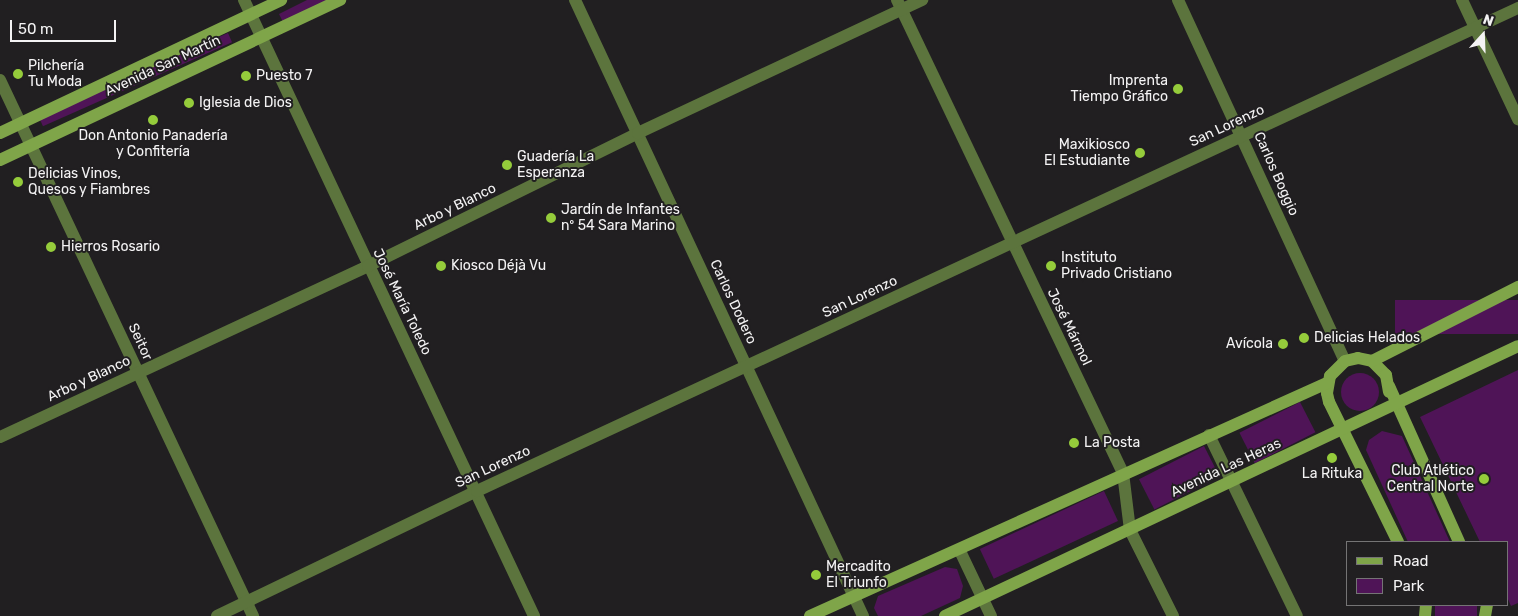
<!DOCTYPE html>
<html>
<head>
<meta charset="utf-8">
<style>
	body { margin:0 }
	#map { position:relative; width:1518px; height:616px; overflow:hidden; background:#211f21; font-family:Rubik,sans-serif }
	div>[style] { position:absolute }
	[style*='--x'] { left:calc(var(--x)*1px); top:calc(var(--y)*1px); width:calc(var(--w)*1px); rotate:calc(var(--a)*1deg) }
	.green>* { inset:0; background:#4f1457; transform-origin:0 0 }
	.round { border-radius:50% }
	.minor>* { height:12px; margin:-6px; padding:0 6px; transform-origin:6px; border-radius:6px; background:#5c743d }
	.secondary>* { height:12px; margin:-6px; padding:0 6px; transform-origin:6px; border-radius:6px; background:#7fa549 }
	.dots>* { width:14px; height:14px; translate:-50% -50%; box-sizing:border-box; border:2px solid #211f21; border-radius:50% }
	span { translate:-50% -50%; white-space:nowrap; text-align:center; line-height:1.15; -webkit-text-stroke:4px #211f21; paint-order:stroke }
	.poi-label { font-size:14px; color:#f4f3f4 }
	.left { translate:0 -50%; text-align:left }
	.right { translate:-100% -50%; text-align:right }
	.street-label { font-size:14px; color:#f4f3f4 }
	.legend { position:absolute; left:1346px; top:541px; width:162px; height:65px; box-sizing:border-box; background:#211f21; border:1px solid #757475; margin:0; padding:6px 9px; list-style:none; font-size:15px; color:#f4f3f4 }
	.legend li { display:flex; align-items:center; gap:10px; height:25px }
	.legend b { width:25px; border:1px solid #757475 }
	.north { position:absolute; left:1458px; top:10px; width:50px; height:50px; -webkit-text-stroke:4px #211f21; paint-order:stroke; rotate:20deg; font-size:14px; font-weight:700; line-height:20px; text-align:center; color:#f4f3f4 }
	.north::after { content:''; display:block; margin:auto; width:18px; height:22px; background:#f4f3f4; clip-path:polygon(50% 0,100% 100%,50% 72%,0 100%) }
	.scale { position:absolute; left:10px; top:20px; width:106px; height:22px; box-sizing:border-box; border:2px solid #f4f3f4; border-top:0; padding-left:6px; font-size:15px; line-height:18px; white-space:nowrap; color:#f4f3f4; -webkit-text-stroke:4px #211f21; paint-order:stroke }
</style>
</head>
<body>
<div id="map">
	<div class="green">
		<i style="clip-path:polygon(307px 0,329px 0,283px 22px,279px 14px)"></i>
		<i style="left:228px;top:33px;width:10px;height:207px;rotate:66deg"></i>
		<i style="left:1518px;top:300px;width:34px;height:123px;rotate:90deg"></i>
		<i style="clip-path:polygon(1518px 370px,1518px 603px,1511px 606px,1507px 597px,1507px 542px,1480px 542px,1420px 417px)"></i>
		<i class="round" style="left:1341px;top:373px;width:38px;height:38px"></i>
		<i style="left:1300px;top:402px;width:34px;height:68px;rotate:63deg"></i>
		<i style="clip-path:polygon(1382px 431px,1402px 436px,1450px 542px,1408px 542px,1366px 450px,1369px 440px)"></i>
		<i style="left:1204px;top:446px;width:34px;height:73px;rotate:63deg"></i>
		<i style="left:1104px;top:491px;width:33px;height:137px;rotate:65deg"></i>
		<i style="clip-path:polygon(945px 567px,957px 569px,963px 586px,960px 598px,921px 616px,878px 616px,874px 608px,878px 596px)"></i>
		<i style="left:1435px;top:605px;width:42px;height:11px"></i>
	</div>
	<div class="minor">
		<i style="--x:244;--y:0;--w:681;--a:64.79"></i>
		<i style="--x:575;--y:0;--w:680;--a:64.94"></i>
		<i style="--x:897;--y:0;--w:524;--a:64.46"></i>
		<i style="--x:1123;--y:473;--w:57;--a:83"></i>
		<i style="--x:1130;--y:530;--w:96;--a:63.4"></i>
		<i style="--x:1178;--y:0;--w:398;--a:65.2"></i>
		<i style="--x:1462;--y:0;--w:132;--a:64.8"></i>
		<i style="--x:0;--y:80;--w:593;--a:64.73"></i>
		<i style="--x:1209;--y:435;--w:201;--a:64.1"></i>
		<i style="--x:0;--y:437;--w:406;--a:-24.9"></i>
		<i style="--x:368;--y:266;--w:301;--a:-26.2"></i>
		<i style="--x:638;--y:133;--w:314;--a:-25.1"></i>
		<i style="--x:960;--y:551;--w:72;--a:64.5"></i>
		<i style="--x:217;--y:616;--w:288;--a:-25.7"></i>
		<i style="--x:477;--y:491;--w:1148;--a:-24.89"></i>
	</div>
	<div class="secondary">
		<i style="--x:0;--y:133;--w:311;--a:-25.3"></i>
		<i style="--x:0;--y:160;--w:376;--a:-25.2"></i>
		<i style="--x:1372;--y:361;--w:20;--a:45"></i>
		<i style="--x:1386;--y:375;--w:17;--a:80"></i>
		<i style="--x:1389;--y:386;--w:171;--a:65.8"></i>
		<i style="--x:1398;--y:542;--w:156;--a:-116.2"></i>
		<i style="--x:1329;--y:402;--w:9;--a:-103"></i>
		<i style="--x:1327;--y:393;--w:17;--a:-80"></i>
		<i style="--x:1330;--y:376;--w:21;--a:-45"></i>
		<i style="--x:1345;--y:361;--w:13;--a:-13"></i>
		<i style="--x:1358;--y:358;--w:14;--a:12"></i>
		<i style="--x:1372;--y:361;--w:164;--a:-26.9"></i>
		<i style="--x:810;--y:616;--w:567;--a:-24.26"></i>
		<i style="--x:945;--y:616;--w:633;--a:-25.23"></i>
		<i style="--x:1425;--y:616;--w:11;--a:-85"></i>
		<i style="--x:1485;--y:616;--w:11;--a:-80"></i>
	</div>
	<div class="dots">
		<i style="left:18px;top:74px;background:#95cc3b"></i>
		<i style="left:246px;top:76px;background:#95cc3b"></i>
		<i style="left:1178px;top:89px;background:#95cc3b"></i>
		<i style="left:189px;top:103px;background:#95cc3b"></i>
		<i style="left:153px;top:120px;background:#95cc3b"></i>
		<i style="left:1140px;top:153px;background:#95cc3b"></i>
		<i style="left:507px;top:165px;background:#95cc3b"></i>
		<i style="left:18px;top:182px;background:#95cc3b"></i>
		<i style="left:551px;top:218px;background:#95cc3b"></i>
		<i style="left:51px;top:247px;background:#95cc3b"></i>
		<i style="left:441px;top:266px;background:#95cc3b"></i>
		<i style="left:1051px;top:266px;background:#95cc3b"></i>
		<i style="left:1304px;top:338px;background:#95cc3b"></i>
		<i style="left:1283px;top:344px;background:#95cc3b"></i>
		<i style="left:1074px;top:443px;background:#95cc3b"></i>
		<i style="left:1332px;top:458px;background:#95cc3b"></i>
		<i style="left:1484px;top:479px;background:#95cc3b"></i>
		<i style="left:816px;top:575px;background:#95cc3b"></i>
	</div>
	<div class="poi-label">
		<span class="left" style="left:28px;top:74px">Pilchería<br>Tu Moda</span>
		<span class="left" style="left:256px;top:76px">Puesto 7</span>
		<span class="right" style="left:1168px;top:89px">Imprenta<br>Tiempo Gráfico</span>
		<span class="left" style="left:199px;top:103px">Iglesia de Dios</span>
		<span style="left:153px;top:144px">Don Antonio Panadería<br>y Confitería</span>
		<span class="right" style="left:1130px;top:153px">Maxikiosco<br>El Estudiante</span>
		<span class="left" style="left:517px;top:165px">Guadería La<br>Esperanza</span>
		<span class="left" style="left:28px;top:182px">Delicias Vinos,<br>Quesos y Fiambres</span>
		<span class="left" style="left:561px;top:218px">Jardín de Infantes<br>nº 54 Sara Marino</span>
		<span class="left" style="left:61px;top:247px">Hierros Rosario</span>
		<span class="left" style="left:1061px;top:266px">Instituto<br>Privado Cristiano</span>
		<span class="left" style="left:451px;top:266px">Kiosco Déjà Vu</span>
		<span class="left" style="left:1314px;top:338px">Delicias Helados</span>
		<span class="right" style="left:1273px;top:344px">Avícola</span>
		<span class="left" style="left:1084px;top:443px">La Posta</span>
		<span class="right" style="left:1474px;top:479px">Club Atlético<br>Central Norte</span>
		<span style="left:1332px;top:474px">La Rituka</span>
		<span class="left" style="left:826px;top:575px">Mercadito<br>El Triunfo</span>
	</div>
	<div class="street-label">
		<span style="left:163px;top:66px;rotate:-25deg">Avenida San Martín</span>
		<span style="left:1227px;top:126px;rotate:-25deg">San Lorenzo</span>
		<span style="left:1276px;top:174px;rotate:66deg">Carlos Boggio</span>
		<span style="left:455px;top:207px;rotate:-26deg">Arbo y Blanco</span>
		<span style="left:860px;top:297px;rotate:-25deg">San Lorenzo</span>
		<span style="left:402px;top:302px;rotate:64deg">José María Toledo</span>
		<span style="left:733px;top:302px;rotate:65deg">Carlos Dodero</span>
		<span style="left:1069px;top:327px;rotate:64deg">José Mármol</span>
		<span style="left:140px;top:342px;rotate:65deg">Seitor</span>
		<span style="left:89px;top:379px;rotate:-25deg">Arbo y Blanco</span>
		<span style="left:493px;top:467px;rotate:-25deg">San Lorenzo</span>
		<span style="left:1226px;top:468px;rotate:-25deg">Avenida Las Heras</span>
	</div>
	<ul class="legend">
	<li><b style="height:6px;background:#7fa549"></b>Road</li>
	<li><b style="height:14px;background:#4f1457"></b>Park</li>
	</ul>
	<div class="north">N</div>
	<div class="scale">50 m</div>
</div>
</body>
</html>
